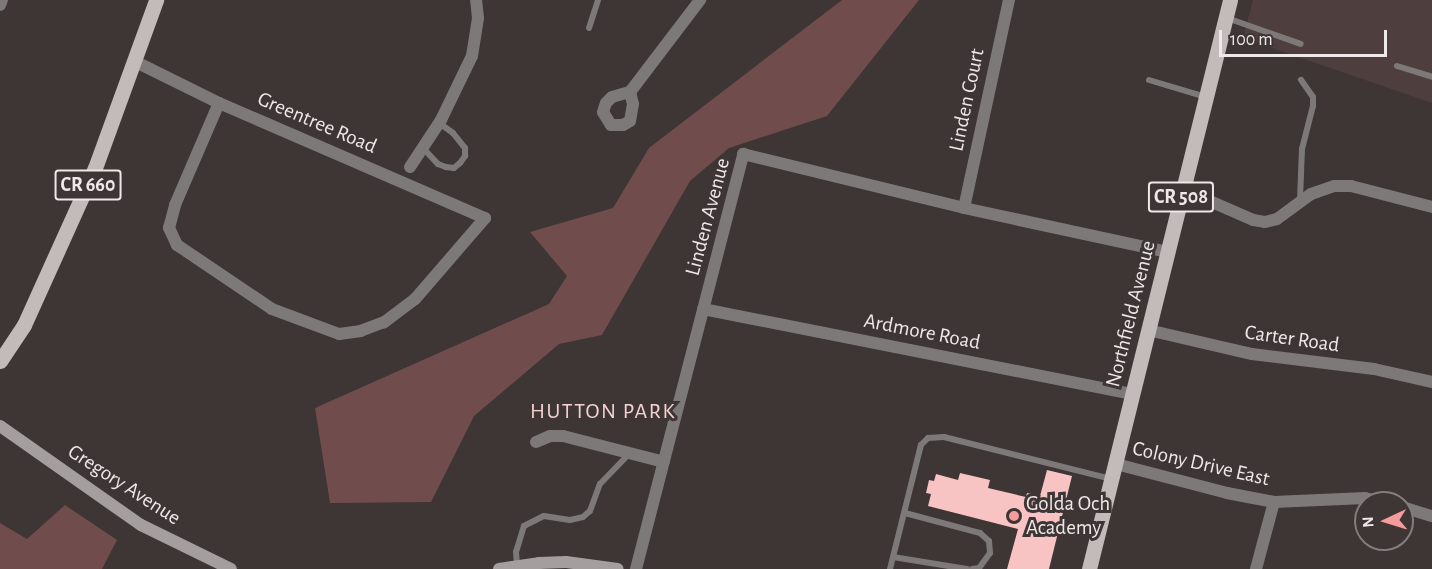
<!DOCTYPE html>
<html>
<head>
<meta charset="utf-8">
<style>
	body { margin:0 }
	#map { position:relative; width:1432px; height:569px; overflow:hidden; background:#3e3535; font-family:"Alegreya Sans",sans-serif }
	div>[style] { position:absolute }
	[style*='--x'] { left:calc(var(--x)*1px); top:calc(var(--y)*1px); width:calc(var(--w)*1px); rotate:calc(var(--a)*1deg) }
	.built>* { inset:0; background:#4e3f3e }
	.green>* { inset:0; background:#714c4c }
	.building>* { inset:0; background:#f8c4c3 }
	.lane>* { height:6px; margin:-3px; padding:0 3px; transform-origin:3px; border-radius:3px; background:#7e7979 }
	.street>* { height:12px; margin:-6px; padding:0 6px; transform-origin:6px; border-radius:6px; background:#7e7979 }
	.secondary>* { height:12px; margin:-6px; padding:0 6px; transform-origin:6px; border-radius:6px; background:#a59e9e }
	.primary>* { height:15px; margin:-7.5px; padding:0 7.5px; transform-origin:7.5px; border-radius:7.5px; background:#c3baba }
	.dots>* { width:16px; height:16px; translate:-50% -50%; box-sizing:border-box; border:3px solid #3e3535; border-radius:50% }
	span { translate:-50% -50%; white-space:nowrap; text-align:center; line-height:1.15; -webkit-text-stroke:6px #3e3535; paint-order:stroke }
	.shield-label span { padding:2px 4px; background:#3e3535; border:2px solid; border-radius:4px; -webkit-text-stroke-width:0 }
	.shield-label { font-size:20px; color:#eee8e8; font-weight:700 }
	.street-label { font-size:21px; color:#eee8e8 }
	.poi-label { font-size:21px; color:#eee8e8 }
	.left { translate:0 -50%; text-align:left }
	.neighbourhood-label { font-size:22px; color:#f6d3d2; letter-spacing:1.5px }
	.north { position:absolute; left:1354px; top:491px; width:60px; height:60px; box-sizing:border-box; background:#3e3535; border:2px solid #847d7d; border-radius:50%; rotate:266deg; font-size:16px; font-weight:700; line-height:24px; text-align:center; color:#eee8e8 }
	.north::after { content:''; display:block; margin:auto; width:21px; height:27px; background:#f59b9b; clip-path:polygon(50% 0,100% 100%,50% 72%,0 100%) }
	.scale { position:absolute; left:1219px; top:30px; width:168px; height:27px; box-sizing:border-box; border:3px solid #eee8e8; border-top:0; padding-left:8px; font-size:18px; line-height:21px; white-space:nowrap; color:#eee8e8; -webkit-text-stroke:4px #3e3535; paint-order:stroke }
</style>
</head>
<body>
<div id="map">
	<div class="built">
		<i style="clip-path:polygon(1253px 0,1432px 0,1432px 103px,1243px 38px)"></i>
	</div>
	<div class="green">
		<i style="clip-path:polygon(842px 0,919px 0,827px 116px,729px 148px,690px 181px,602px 335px,559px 344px,474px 416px,431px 502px,330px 503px,315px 408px,549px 304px,567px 276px,530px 232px,613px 208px,649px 148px)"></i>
		<i style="clip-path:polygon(65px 505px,117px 540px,102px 569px,0 569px,0 523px,27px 539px)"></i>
	</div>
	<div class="building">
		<i style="clip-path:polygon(1047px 470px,1072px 476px,1049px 569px,1007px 569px,1018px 529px,928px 506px,931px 494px,926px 493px,929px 480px,934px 481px,936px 474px,958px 480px,960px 473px,990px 480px,988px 488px,1026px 497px,1027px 493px,1040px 496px)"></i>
	</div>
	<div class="lane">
		<i style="--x:1227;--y:18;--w:78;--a:19.4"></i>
		<i style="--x:589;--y:28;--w:29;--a:-72"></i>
		<i style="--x:1397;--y:66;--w:37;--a:17"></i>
		<i style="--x:1149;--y:80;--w:59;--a:16.6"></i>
		<i style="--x:423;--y:148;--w:22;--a:47"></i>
		<i style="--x:438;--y:164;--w:9;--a:21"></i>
		<i style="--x:446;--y:167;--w:8;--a:7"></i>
		<i style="--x:454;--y:168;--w:8;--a:-40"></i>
		<i style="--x:460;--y:163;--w:9;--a:-54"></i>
		<i style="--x:465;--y:156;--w:8;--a:-90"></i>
		<i style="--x:465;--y:148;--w:19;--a:-129"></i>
		<i style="--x:453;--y:133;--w:17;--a:-144"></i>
		<i style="--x:1300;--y:200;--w:51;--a:-87.8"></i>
		<i style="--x:1302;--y:149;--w:44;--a:-75.7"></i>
		<i style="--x:1313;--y:106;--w:9;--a:-90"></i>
		<i style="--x:1313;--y:97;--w:21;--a:-125"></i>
		<i style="--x:905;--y:513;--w:78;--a:14.9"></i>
		<i style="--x:980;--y:533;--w:12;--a:42"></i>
		<i style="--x:989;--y:541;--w:12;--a:85"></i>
		<i style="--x:990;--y:553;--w:19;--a:126"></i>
		<i style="--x:979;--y:568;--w:7;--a:172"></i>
		<i style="--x:893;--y:557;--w:75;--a:9.2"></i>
		<i style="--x:517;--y:566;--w:14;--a:-94"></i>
		<i style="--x:516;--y:552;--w:27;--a:-73"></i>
		<i style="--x:524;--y:526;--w:22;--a:-27"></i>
		<i style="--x:544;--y:516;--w:26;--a:9"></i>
		<i style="--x:570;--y:520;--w:13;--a:-13"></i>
		<i style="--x:583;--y:517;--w:9;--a:-41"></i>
		<i style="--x:590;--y:511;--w:29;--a:-70"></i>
		<i style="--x:600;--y:484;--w:42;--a:-46"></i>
		<i style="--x:890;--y:569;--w:128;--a:-76"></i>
		<i style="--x:921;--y:445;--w:10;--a:-45"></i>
		<i style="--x:928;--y:438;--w:16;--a:-4"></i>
		<i style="--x:944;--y:437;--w:172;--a:14.1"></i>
	</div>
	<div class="street">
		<i style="--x:0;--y:5;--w:5;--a:-68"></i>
		<i style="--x:134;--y:61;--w:95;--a:26.3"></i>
		<i style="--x:219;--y:103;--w:290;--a:23.4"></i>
		<i style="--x:485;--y:218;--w:107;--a:130.8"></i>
		<i style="--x:415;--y:299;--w:39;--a:143"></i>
		<i style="--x:384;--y:322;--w:25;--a:159"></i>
		<i style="--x:361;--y:331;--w:22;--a:172"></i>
		<i style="--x:339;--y:334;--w:72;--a:-159.5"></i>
		<i style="--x:272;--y:309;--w:115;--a:-146"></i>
		<i style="--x:177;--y:245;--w:19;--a:-115"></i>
		<i style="--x:169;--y:228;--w:24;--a:-75"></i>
		<i style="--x:175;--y:205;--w:111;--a:-66.7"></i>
		<i style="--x:630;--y:92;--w:12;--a:76"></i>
		<i style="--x:633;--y:104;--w:17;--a:100"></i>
		<i style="--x:630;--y:121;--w:8;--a:150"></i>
		<i style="--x:623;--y:125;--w:12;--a:180"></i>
		<i style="--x:611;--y:125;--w:15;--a:-122"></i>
		<i style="--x:603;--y:112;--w:9;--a:-72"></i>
		<i style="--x:606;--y:103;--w:8;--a:-45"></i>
		<i style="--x:612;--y:97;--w:19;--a:-16"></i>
		<i style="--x:630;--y:92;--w:116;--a:-52.7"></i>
		<i style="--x:410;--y:167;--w:56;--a:-56.6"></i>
		<i style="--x:441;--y:120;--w:71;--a:-64.2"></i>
		<i style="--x:472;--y:56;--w:38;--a:-81"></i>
		<i style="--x:478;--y:18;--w:18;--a:-96"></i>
		<i style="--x:1181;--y:197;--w:31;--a:9"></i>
		<i style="--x:1212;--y:202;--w:45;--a:23.7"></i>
		<i style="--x:1253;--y:220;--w:12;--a:9"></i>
		<i style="--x:1265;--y:222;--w:12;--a:-14"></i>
		<i style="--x:1277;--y:219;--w:42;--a:-36.3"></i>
		<i style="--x:1311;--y:194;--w:24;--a:-19"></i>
		<i style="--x:1334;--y:186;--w:17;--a:0"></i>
		<i style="--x:1351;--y:186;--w:84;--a:14.5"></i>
		<i style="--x:964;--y:208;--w:213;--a:-77.8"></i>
		<i style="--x:703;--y:309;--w:438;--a:11.2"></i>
		<i style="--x:1148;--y:330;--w:107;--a:13"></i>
		<i style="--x:1252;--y:354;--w:123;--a:7"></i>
		<i style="--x:1374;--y:369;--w:59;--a:12.6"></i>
		<i style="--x:536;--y:442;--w:15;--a:-23"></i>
		<i style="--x:550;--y:436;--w:13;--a:0"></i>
		<i style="--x:563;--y:436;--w:104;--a:14.4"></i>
		<i style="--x:1116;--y:464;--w:115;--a:14.6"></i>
		<i style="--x:1227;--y:493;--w:48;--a:10.8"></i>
		<i style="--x:1274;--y:502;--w:91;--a:-2.5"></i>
		<i style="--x:1365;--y:498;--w:21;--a:14"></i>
		<i style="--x:1402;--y:507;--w:31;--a:17"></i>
		<i style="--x:636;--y:569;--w:429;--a:-75.5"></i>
		<i style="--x:743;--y:154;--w:228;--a:13.7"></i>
		<i style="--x:964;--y:208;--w:208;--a:12.2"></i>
		<i style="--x:1256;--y:569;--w:69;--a:-75"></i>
	</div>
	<div class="secondary">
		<i style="--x:0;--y:426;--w:172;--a:35.1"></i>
		<i style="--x:141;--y:525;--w:100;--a:26.1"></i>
		<i style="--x:499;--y:569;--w:40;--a:-8.5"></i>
		<i style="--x:539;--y:563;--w:27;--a:-2"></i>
		<i style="--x:566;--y:562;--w:52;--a:7.7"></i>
	</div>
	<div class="primary">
		<i style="--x:0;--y:361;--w:43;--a:-56.3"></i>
		<i style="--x:24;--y:325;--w:172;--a:-65.7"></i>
		<i style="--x:95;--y:168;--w:179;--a:-70"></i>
		<i style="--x:1089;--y:569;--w:586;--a:-76.08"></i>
	</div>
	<div class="dots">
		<i style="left:1014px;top:516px;background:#f59b9b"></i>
	</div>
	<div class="shield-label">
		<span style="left:88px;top:185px">CR 660</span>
		<span style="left:1181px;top:197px">CR 508</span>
	</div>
	<div class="street-label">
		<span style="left:967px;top:100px;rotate:-78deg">Linden Court</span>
		<span style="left:317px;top:123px;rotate:23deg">Greentree Road</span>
		<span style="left:708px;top:217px;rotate:-75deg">Linden Avenue</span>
		<span style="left:1131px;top:314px;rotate:-76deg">Northfield Avenue</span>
		<span style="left:922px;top:332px;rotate:11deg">Ardmore Road</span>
		<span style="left:1292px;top:339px;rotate:8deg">Carter Road</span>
		<span style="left:1201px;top:464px;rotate:13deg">Colony Drive East</span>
		<span style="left:124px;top:485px;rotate:33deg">Gregory Avenue</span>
	</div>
	<div class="poi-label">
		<span class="left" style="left:1026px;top:516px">Golda Och<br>Academy</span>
	</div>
	<div class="neighbourhood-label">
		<span style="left:603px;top:412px">HUTTON PARK</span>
	</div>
	<div class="north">N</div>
	<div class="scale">100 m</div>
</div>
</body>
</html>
